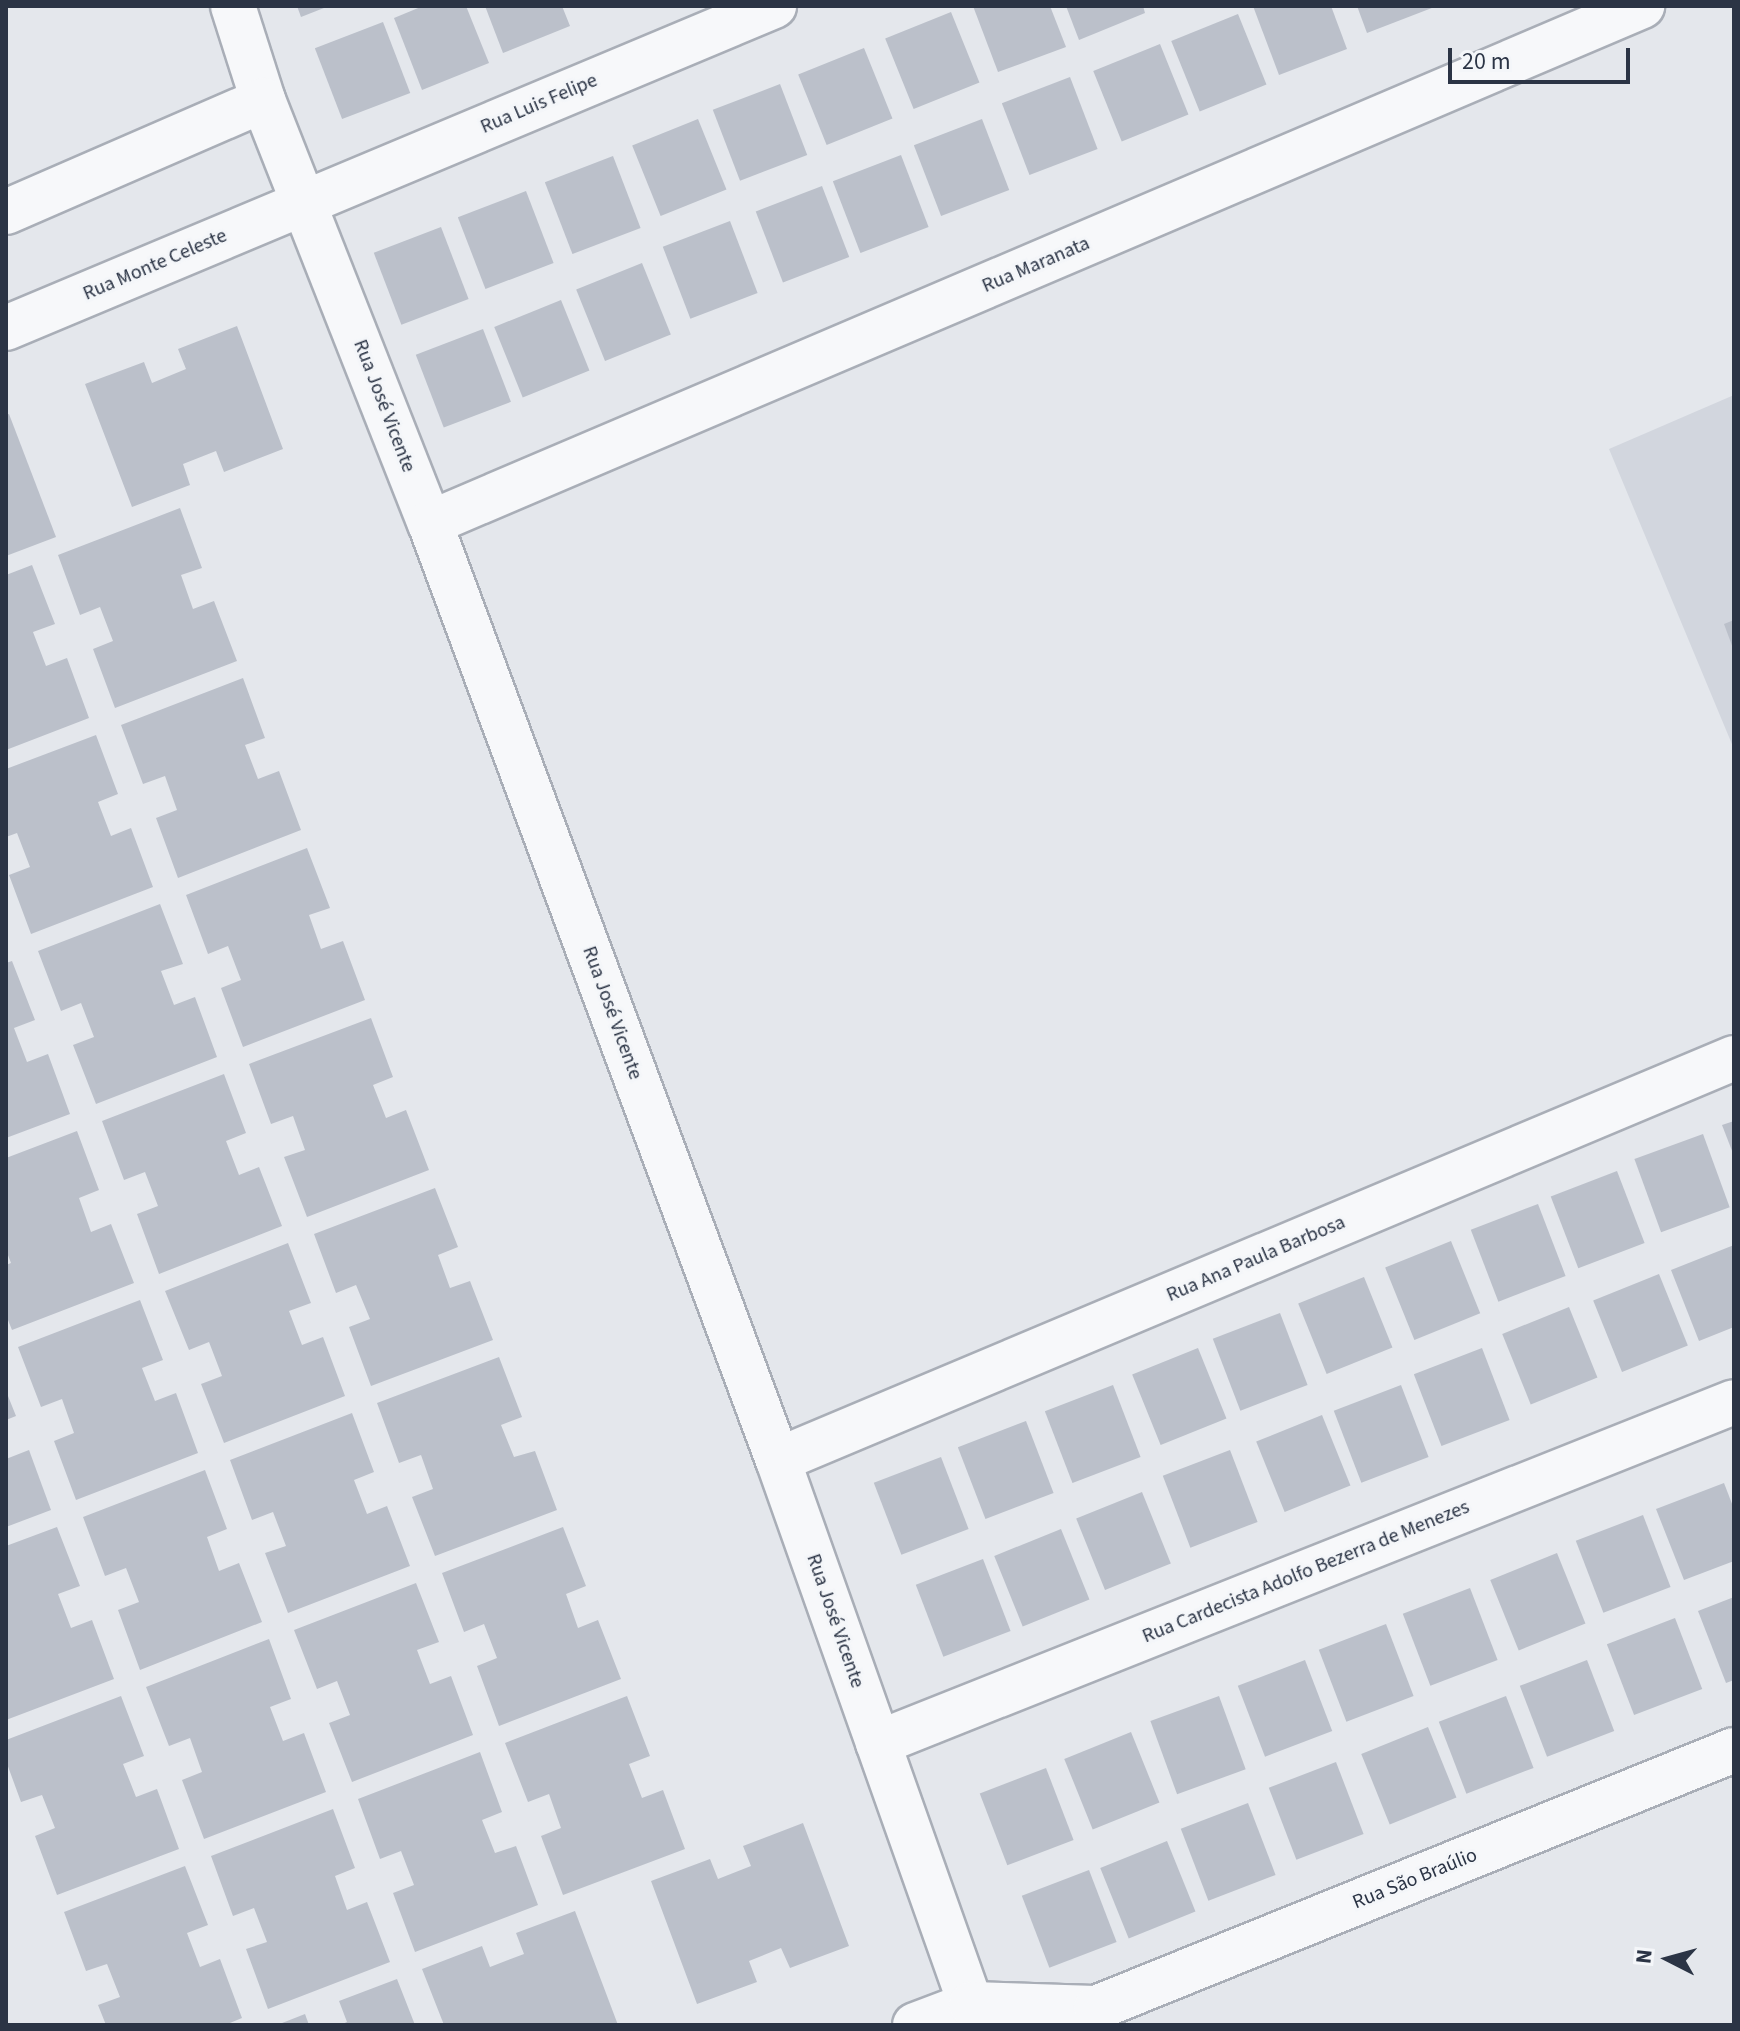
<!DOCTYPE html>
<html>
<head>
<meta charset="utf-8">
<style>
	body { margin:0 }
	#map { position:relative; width:1740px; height:2031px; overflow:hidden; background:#e4e7ec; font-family:"Source Sans 3",sans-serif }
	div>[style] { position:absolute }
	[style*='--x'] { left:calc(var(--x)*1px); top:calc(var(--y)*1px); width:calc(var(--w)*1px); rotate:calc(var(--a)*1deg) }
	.built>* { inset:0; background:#d2d6de }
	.building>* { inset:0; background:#bbc0ca; transform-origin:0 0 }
	.roads { filter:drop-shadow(2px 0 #a9aeb7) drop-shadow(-2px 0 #a9aeb7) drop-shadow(0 2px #a9aeb7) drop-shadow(0 -2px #a9aeb7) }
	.minor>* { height:44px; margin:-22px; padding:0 22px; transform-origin:22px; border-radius:22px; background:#f7f8fa }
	span { translate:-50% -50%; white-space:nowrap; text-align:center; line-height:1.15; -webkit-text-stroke:6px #f4f6f9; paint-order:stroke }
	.street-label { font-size:20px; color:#2b3445 }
	.frame { position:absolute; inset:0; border:8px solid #2b3445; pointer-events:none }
	.north { position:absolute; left:1628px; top:1919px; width:80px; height:80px; -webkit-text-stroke:6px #f4f6f9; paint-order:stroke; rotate:276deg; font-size:22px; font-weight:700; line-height:32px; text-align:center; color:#2b3445 }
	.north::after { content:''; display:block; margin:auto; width:28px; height:36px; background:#2b3445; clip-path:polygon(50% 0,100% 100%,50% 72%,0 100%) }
	.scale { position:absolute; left:1448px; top:48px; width:182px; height:36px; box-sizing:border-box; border:4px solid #2b3445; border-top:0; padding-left:10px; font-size:24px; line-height:28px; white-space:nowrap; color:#2b3445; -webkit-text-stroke:6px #f4f6f9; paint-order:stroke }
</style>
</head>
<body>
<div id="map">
	<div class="built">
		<i style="clip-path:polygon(1734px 395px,1734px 749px,1609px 449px)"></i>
	</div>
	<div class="building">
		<i style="clip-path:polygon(297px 6px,329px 6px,301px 17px)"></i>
		<i style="clip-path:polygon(423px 6px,466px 6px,489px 63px,422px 90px,394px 18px)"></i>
		<i style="clip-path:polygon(485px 6px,562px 6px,570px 26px,503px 53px)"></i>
		<i style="clip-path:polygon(973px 6px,1050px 6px,1066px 47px,998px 72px)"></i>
		<i style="clip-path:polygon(1066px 6px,1143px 6px,1145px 13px,1079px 40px)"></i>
		<i style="clip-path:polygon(1253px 6px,1331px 6px,1347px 49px,1279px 75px)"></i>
		<i style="clip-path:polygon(1357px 6px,1437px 6px,1367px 33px)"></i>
		<i style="left:951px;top:12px;width:76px;height:71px;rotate:68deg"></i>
		<i style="left:1238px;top:14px;width:76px;height:72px;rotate:68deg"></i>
		<i style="left:383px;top:22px;width:76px;height:73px;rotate:69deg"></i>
		<i style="left:1160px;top:44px;width:76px;height:72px;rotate:68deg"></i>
		<i style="left:864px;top:48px;width:76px;height:71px;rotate:68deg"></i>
		<i style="left:1070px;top:77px;width:77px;height:73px;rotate:69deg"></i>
		<i style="left:780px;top:84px;width:76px;height:72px;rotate:69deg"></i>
		<i style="left:698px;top:119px;width:76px;height:71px;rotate:68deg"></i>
		<i style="left:982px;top:119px;width:76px;height:73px;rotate:69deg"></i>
		<i style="left:901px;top:155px;width:77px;height:73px;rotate:69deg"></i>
		<i style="left:613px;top:156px;width:77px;height:73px;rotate:69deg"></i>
		<i style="left:822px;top:186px;width:76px;height:71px;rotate:69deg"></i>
		<i style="left:526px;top:191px;width:77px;height:73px;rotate:69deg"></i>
		<i style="left:730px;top:221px;width:77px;height:72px;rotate:69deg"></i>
		<i style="left:441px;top:227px;width:77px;height:72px;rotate:69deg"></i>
		<i style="left:642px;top:263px;width:77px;height:71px;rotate:68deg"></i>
		<i style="left:561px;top:300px;width:76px;height:72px;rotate:68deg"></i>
		<i style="clip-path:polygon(237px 326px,283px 449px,224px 472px,216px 451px,183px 464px,190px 485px,132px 507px,85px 384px,144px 362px,152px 383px,186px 369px,178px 349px)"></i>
		<i style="left:483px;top:329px;width:78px;height:72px;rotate:69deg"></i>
		<i style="clip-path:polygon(9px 414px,56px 537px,6px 556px,6px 415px)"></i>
		<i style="clip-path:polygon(180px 508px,202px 568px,181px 575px,193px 609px,214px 601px,237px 661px,115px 708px,93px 649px,113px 641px,100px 607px,80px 615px,58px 555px)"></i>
		<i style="clip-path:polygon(32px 565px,55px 624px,33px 632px,46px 666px,67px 658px,89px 718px,6px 750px,6px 575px)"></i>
		<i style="clip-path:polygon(1734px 620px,1734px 651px,1724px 624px)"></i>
		<i style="clip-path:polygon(243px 678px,265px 738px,245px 745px,258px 779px,279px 771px,301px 830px,178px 878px,156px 818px,177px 810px,165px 776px,143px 784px,121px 725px)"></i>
		<i style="clip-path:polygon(96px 735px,118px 794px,98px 802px,111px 836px,131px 828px,153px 887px,31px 934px,9px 875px,30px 867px,17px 833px,6px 837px,6px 769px)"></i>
		<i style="clip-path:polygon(307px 848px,330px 908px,309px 915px,321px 949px,343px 941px,365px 1000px,243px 1047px,221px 988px,241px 980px,228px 946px,208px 954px,186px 895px)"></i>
		<i style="clip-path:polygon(160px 904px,183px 964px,161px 971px,174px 1005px,195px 997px,217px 1057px,96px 1104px,73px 1045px,94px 1037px,81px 1003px,61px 1011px,38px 951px)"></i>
		<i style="clip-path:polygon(12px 961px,35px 1020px,14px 1028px,27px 1062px,48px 1054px,70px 1114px,6px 1138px,6px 963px)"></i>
		<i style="clip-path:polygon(371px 1018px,393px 1077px,373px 1085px,386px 1118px,406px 1110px,429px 1170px,307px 1217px,284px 1157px,305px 1150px,293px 1116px,271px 1124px,249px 1064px)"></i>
		<i style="clip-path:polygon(224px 1074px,246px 1133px,226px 1141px,239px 1175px,259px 1167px,282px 1226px,159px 1274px,137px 1214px,158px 1206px,145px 1172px,124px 1180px,102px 1121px)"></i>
		<i style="clip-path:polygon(1734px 1121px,1734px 1156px,1722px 1125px)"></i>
		<i style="clip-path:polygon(77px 1131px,99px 1190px,79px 1198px,91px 1232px,111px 1224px,134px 1283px,12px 1330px,6px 1315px,6px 1265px,11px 1263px,6px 1250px,6px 1158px)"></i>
		<i style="left:1703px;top:1134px;width:78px;height:73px;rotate:70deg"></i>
		<i style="left:1617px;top:1171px;width:77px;height:71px;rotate:69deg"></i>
		<i style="clip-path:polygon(435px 1188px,458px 1247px,438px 1255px,450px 1288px,470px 1281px,493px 1340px,371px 1386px,349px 1327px,370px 1319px,356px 1285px,336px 1293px,314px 1234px)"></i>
		<i style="left:1538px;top:1204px;width:77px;height:72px;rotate:69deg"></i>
		<i style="left:1451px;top:1241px;width:78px;height:71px;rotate:68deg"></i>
		<i style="clip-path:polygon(288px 1243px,311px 1303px,289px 1311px,302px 1345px,323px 1337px,345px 1396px,224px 1443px,201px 1384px,222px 1376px,209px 1342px,189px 1350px,165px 1291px)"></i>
		<i style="clip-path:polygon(1734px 1245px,1734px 1327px,1699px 1341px,1671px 1270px)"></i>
		<i style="left:1659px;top:1274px;width:77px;height:71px;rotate:68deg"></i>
		<i style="left:1364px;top:1277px;width:76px;height:71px;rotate:68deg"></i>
		<i style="clip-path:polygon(140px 1300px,163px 1360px,142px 1368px,155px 1401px,176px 1393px,198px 1453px,76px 1500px,54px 1441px,74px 1433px,62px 1399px,41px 1407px,18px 1347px)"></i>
		<i style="left:1569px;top:1307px;width:76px;height:72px;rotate:68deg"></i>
		<i style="left:1280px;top:1313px;width:77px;height:72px;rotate:69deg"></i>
		<i style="left:1198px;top:1348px;width:76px;height:71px;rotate:68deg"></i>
		<i style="left:1482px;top:1348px;width:77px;height:73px;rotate:69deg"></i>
		<i style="clip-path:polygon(499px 1357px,522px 1417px,501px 1425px,514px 1457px,535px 1451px,557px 1510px,435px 1556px,412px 1497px,433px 1489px,421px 1455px,399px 1463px,377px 1403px)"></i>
		<i style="left:1113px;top:1385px;width:77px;height:73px;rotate:69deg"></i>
		<i style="left:1401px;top:1385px;width:77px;height:72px;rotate:69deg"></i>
		<i style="clip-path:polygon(6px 1391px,16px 1416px,6px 1420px)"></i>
		<i style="clip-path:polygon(352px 1413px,374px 1472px,354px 1480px,367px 1514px,387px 1506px,410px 1566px,288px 1613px,265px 1553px,286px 1546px,273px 1512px,252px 1520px,230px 1460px)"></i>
		<i style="left:1322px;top:1415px;width:76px;height:71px;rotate:68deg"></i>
		<i style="left:1026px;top:1421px;width:77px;height:73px;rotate:69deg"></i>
		<i style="clip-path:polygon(29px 1450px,51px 1510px,6px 1527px,6px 1459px)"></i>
		<i style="left:1230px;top:1450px;width:77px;height:72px;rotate:69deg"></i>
		<i style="left:941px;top:1457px;width:77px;height:72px;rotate:69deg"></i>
		<i style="clip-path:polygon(205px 1470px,227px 1529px,207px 1537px,219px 1571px,239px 1563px,262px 1622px,140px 1670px,118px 1610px,139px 1602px,126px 1568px,105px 1576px,83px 1517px)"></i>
		<i style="clip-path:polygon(1724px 1483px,1734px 1509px,1734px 1561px,1684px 1580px,1656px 1509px)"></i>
		<i style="left:1142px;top:1492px;width:77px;height:71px;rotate:68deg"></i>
		<i style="left:1643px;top:1515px;width:77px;height:72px;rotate:69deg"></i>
		<i style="clip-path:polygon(57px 1527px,80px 1586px,58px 1594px,71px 1628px,92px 1620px,114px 1679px,6px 1720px,6px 1546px)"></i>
		<i style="clip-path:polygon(563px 1527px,586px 1586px,566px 1594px,578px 1628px,598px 1620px,621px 1679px,499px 1726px,477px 1666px,497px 1658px,484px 1624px,464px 1632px,442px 1573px)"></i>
		<i style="left:1061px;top:1529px;width:76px;height:72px;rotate:68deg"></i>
		<i style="left:1557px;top:1553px;width:76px;height:72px;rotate:68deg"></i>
		<i style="left:983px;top:1559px;width:77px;height:72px;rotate:69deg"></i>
		<i style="clip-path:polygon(416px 1583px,439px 1642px,417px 1650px,430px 1684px,451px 1676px,473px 1735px,352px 1782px,329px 1723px,350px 1715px,337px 1681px,317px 1689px,294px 1630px)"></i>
		<i style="left:1470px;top:1588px;width:77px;height:72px;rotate:69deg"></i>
		<i style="clip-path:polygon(1734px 1597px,1734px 1680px,1726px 1683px,1698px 1611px)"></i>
		<i style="left:1675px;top:1618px;width:76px;height:73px;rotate:69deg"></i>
		<i style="left:1386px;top:1624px;width:77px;height:72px;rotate:69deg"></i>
		<i style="clip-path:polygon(269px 1639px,291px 1699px,270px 1707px,283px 1741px,304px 1733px,326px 1792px,204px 1839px,182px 1780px,202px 1772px,190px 1738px,169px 1746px,146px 1687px)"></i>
		<i style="left:1305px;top:1660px;width:76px;height:72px;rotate:69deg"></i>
		<i style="left:1587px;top:1660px;width:76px;height:72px;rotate:69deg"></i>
		<i style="clip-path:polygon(121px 1696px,144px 1756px,123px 1764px,136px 1797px,157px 1789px,179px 1849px,57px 1895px,35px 1836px,55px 1828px,42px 1795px,21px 1802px,6px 1761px,6px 1740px)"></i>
		<i style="clip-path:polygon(627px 1696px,650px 1756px,629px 1764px,642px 1798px,663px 1790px,685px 1849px,563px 1895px,541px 1836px,561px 1828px,549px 1794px,528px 1802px,505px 1743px)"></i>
		<i style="left:1219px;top:1696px;width:78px;height:73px;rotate:70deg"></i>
		<i style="left:1506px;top:1696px;width:77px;height:72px;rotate:69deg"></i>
		<i style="left:1428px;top:1727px;width:76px;height:72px;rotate:68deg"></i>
		<i style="left:1131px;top:1732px;width:76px;height:72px;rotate:68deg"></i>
		<i style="clip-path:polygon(480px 1752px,502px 1812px,482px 1820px,495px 1853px,516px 1846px,538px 1905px,415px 1952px,393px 1893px,414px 1885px,401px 1851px,380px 1859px,358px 1799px)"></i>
		<i style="left:1336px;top:1762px;width:77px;height:72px;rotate:69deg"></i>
		<i style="left:1046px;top:1768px;width:77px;height:71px;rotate:69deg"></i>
		<i style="left:1248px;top:1803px;width:77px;height:72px;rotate:69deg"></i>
		<i style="clip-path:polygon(333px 1809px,355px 1868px,335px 1876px,347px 1910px,367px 1902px,390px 1962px,268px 2009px,246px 1949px,267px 1942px,254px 1908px,233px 1916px,211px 1856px)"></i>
		<i style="clip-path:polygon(803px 1823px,849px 1946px,790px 1968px,781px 1948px,749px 1961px,757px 1982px,697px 2004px,651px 1881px,710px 1859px,718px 1879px,751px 1866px,743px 1846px)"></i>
		<i style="left:1167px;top:1841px;width:76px;height:72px;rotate:68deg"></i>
		<i style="clip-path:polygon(185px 1866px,208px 1925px,187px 1933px,200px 1967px,220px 1959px,242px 2018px,225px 2025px,106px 2025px,98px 2005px,120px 1997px,107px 1964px,86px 1971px,64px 1912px)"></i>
		<i style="left:1089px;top:1870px;width:77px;height:72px;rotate:69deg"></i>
		<i style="clip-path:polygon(575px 1911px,618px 2025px,444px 2025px,422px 1969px,482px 1946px,490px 1967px,524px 1954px,516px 1933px)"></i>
		<i style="clip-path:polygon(397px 1979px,415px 2025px,340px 2025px,347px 2022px,339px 2001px)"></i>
		<i style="clip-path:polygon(305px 2014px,309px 2025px,277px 2025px)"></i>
	</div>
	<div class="roads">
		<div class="minor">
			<i style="--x:233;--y:6;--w:99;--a:72.3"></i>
			<i style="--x:263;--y:100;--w:455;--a:68.5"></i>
			<i style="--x:430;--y:523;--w:1000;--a:69.63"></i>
			<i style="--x:778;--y:1460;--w:599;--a:70.51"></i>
			<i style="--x:6;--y:212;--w:280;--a:-23.5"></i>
			<i style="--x:6;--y:328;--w:833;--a:-22.75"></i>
			<i style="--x:430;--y:523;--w:1318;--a:-23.1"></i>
			<i style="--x:778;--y:1460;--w:1037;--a:-22.81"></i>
			<i style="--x:878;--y:1743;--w:921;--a:-21.72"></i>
			<i style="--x:915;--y:2025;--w:60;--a:-20.6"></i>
			<i style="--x:971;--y:2004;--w:125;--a:1.8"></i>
			<i style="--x:1096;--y:2008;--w:688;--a:-22.02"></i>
		</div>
	</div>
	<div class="street-label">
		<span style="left:539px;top:104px;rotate:-23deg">Rua Luis Felipe</span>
		<span style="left:155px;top:265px;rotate:-23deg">Rua Monte Celeste</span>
		<span style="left:1036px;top:265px;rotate:-23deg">Rua Maranata</span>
		<span style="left:384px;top:406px;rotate:69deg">Rua José Vicente</span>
		<span style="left:612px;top:1013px;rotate:70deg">Rua José Vicente</span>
		<span style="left:1256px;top:1259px;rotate:-23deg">Rua Ana Paula Barbosa</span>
		<span style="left:1306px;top:1572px;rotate:-22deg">Rua Cardecista Adolfo Bezerra de Menezes</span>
		<span style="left:835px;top:1621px;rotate:71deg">Rua José Vicente</span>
		<span style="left:1415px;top:1879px;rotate:-22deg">Rua São Braúlio</span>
	</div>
	<div class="frame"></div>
	<div class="north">N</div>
	<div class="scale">20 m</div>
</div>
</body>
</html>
